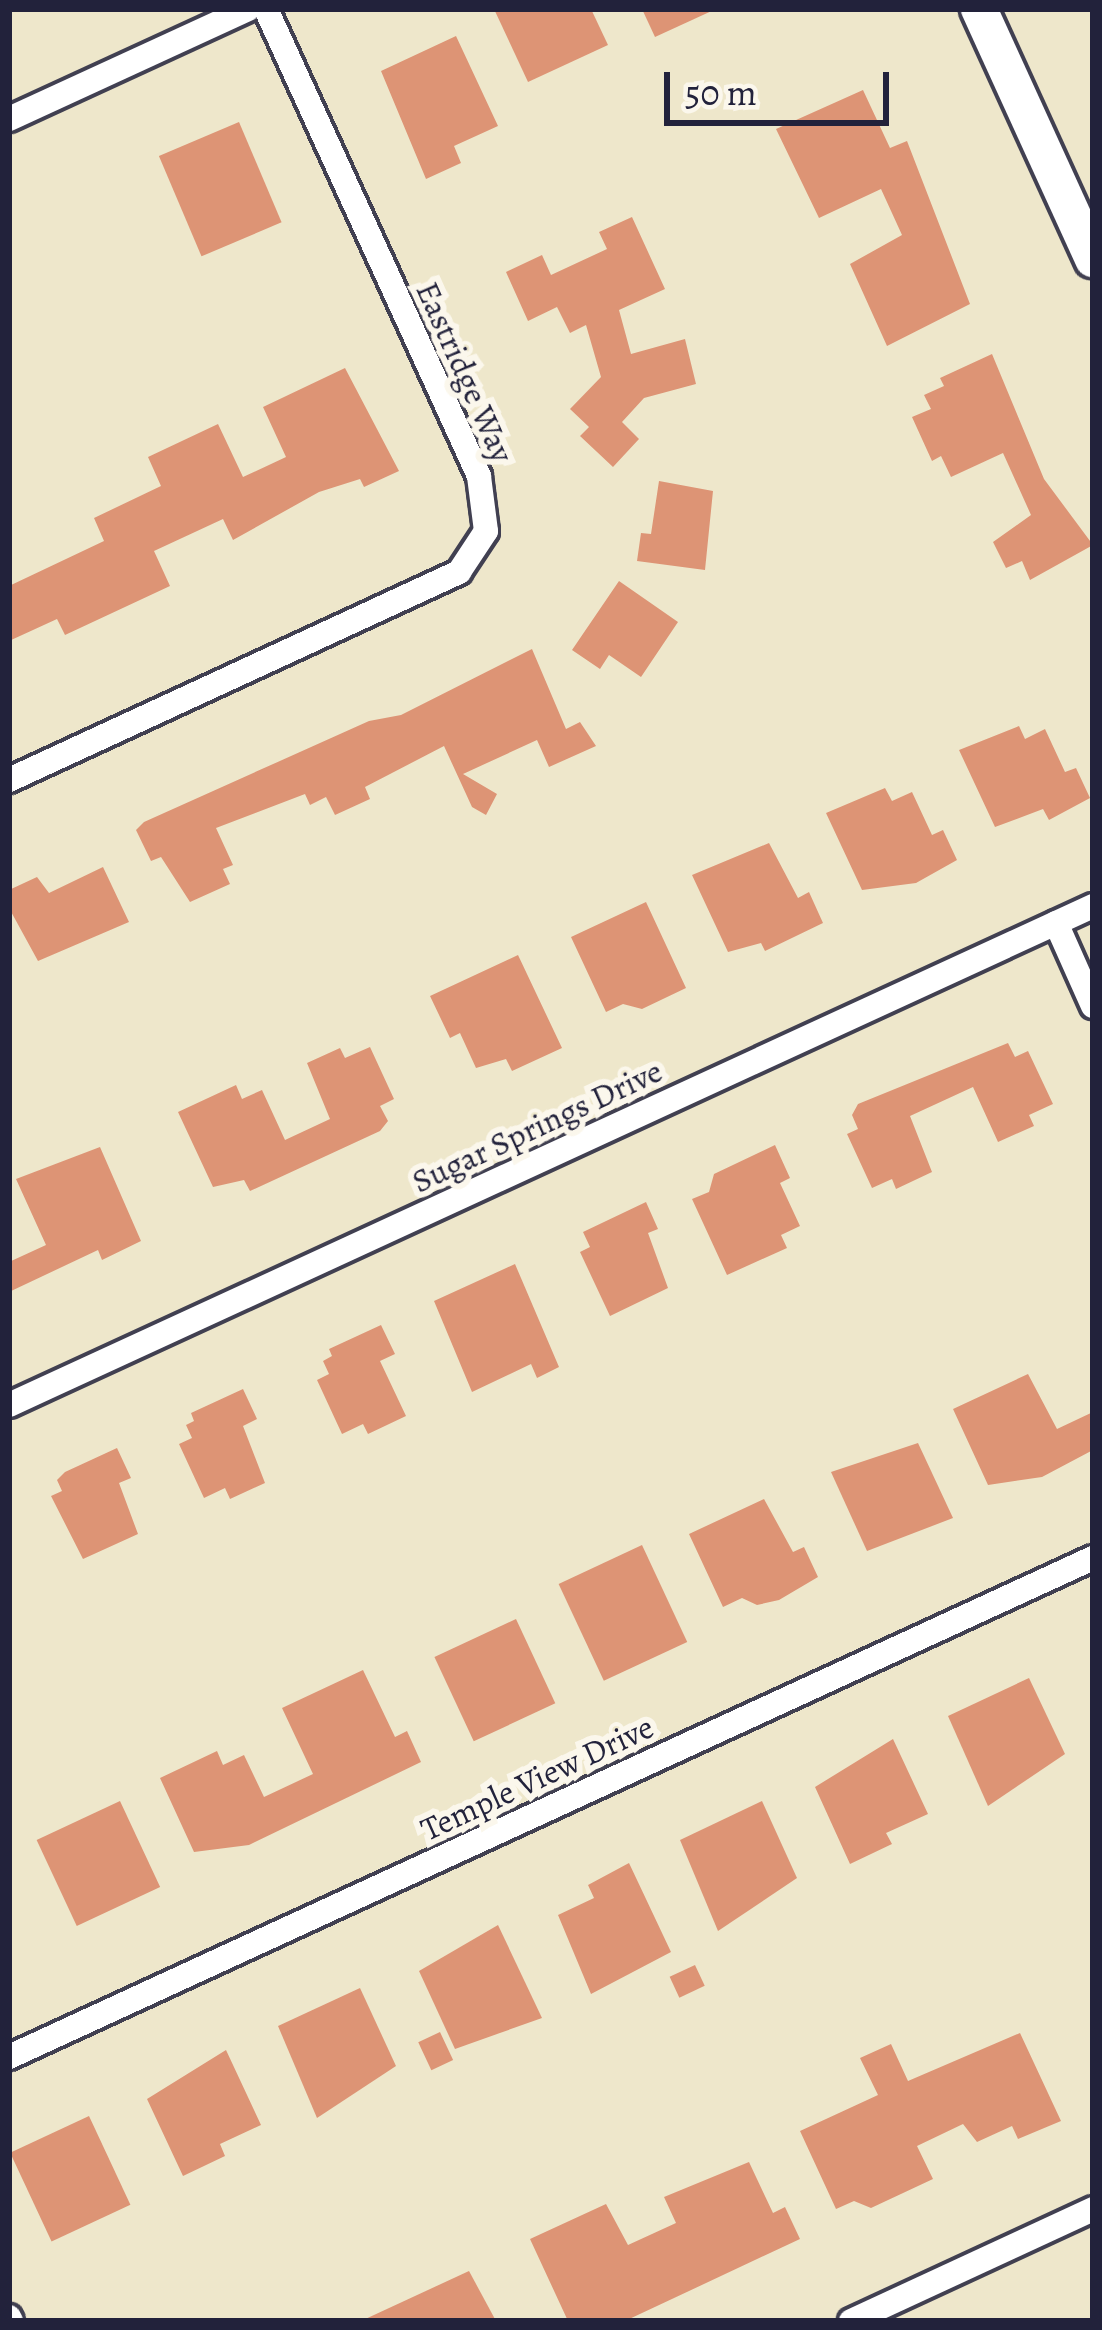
<!DOCTYPE html>
<html>
<head>
<meta charset="utf-8">
<style>
	body { margin:0 }
	#map { position:relative; width:1102px; height:2330px; overflow:hidden; background:#eee7cb; font-family:Alegreya,serif }
	div>[style] { position:absolute }
	[style*='--x'] { left:calc(var(--x)*1px); top:calc(var(--y)*1px); width:calc(var(--w)*1px); rotate:calc(var(--a)*1deg) }
	.building>* { inset:0; background:#dd9475; transform-origin:0 0 }
	.roads { filter:drop-shadow(3px 0 #414051) drop-shadow(-3px 0 #414051) drop-shadow(0 3px #414051) drop-shadow(0 -3px #414051) }
	.street>* { height:24px; margin:-12px; padding:0 12px; transform-origin:12px; border-radius:12px; background:#fff }
	.secondary>* { height:36px; margin:-18px; padding:0 18px; transform-origin:18px; border-radius:18px; background:#fff }
	span { translate:-50% -50%; white-space:nowrap; text-align:center; line-height:1.15; -webkit-text-stroke:12px #fbf7ec; paint-order:stroke }
	.street-label { font-size:33px; color:#22223b }
	.frame { position:absolute; inset:0; border:12px solid #22223b; pointer-events:none }
	.scale { position:absolute; left:664px; top:72px; width:225px; height:54px; box-sizing:border-box; border:6px solid #22223b; border-top:0; padding-left:15px; font-size:36px; line-height:42px; white-space:nowrap; color:#22223b; -webkit-text-stroke:9px #fbf7ec; paint-order:stroke }
</style>
</head>
<body>
<div id="map">
	<div class="building">
		<i style="clip-path:polygon(494px 9px,591px 9px,608px 45px,528px 82px)"></i>
		<i style="clip-path:polygon(642px 9px,716px 9px,655px 37px)"></i>
		<i style="clip-path:polygon(456px 36px,498px 126px,454px 146px,461px 163px,426px 179px,381px 71px)"></i>
		<i style="clip-path:polygon(863px 90px,890px 148px,907px 141px,970px 304px,887px 346px,850px 264px,902px 235px,881px 189px,819px 218px,776px 129px)"></i>
		<i style="left:239px;top:122px;width:109px;height:87px;rotate:67deg"></i>
		<i style="clip-path:polygon(632px 217px,665px 289px,619px 310px,631px 354px,685px 339px,696px 384px,644px 398px,622px 422px,639px 439px,613px 467px,580px 436px,589px 427px,570px 409px,601px 377px,586px 325px,570px 333px,557px 307px,528px 321px,506px 272px,542px 255px,551px 275px,607px 249px,599px 232px)"></i>
		<i style="clip-path:polygon(992px 354px,1044px 479px,1093px 545px,1030px 580px,1022px 561px,1006px 568px,993px 542px,1031px 515px,1003px 453px,951px 477px,941px 456px,932px 461px,912px 417px,931px 409px,924px 395px,944px 386px,940px 378px)"></i>
		<i style="clip-path:polygon(345px 368px,399px 471px,364px 487px,360px 479px,319px 492px,233px 540px,223px 519px,154px 551px,170px 586px,65px 635px,57px 619px,9px 641px,9px 586px,104px 541px,94px 518px,161px 486px,148px 457px,218px 424px,243px 477px,286px 457px,263px 407px)"></i>
		<i style="clip-path:polygon(659px 481px,713px 491px,705px 570px,637px 561px,641px 533px,651px 534px)"></i>
		<i style="clip-path:polygon(619px 581px,678px 622px,641px 677px,609px 655px,600px 669px,572px 650px)"></i>
		<i style="clip-path:polygon(532px 649px,566px 729px,580px 722px,596px 746px,549px 767px,537px 740px,463px 774px,497px 794px,486px 815px,472px 807px,444px 746px,365px 787px,370px 799px,335px 815px,326px 797px,310px 805px,305px 794px,216px 828px,233px 865px,223px 869px,230px 884px,190px 902px,161px 857px,151px 861px,136px 830px,144px 822px,369px 721px,401px 715px)"></i>
		<i style="clip-path:polygon(1019px 726px,1025px 739px,1045px 729px,1065px 772px,1076px 768px,1090px 798px,1049px 820px,1043px 809px,995px 827px,959px 750px)"></i>
		<i style="clip-path:polygon(885px 788px,892px 801px,912px 792px,932px 835px,943px 830px,957px 860px,916px 883px,862px 890px,826px 813px)"></i>
		<i style="clip-path:polygon(769px 843px,798px 898px,809px 892px,823px 923px,765px 951px,761px 943px,728px 952px,692px 875px)"></i>
		<i style="clip-path:polygon(103px 867px,129px 922px,38px 961px,9px 908px,9px 890px,37px 877px,49px 893px)"></i>
		<i style="clip-path:polygon(646px 902px,686px 988px,642px 1009px,623px 1004px,606px 1012px,571px 937px)"></i>
		<i style="clip-path:polygon(518px 955px,562px 1048px,512px 1071px,506px 1059px,476px 1068px,460px 1033px,450px 1038px,430px 996px)"></i>
		<i style="clip-path:polygon(1008px 1043px,1015px 1057px,1028px 1051px,1053px 1104px,1029px 1115px,1034px 1126px,998px 1142px,973px 1087px,910px 1116px,932px 1172px,896px 1189px,892px 1179px,872px 1188px,847px 1134px,858px 1129px,852px 1115px,858px 1104px)"></i>
		<i style="clip-path:polygon(370px 1047px,394px 1099px,380px 1106px,388px 1121px,380px 1131px,250px 1191px,244px 1180px,213px 1187px,178px 1112px,236px 1085px,242px 1099px,262px 1090px,285px 1140px,330px 1119px,307px 1063px,340px 1048px,345px 1058px)"></i>
		<i style="clip-path:polygon(775px 1145px,790px 1178px,780px 1183px,800px 1226px,781px 1235px,787px 1248px,727px 1275px,692px 1199px,709px 1192px,714px 1174px)"></i>
		<i style="clip-path:polygon(100px 1147px,141px 1241px,102px 1260px,98px 1250px,9px 1292px,9px 1262px,46px 1245px,16px 1179px)"></i>
		<i style="clip-path:polygon(646px 1202px,658px 1229px,648px 1233px,668px 1288px,610px 1316px,580px 1252px,590px 1247px,583px 1232px)"></i>
		<i style="clip-path:polygon(515px 1264px,559px 1367px,537px 1378px,531px 1364px,472px 1392px,434px 1301px)"></i>
		<i style="clip-path:polygon(381px 1325px,395px 1354px,380px 1361px,406px 1416px,368px 1434px,363px 1424px,342px 1434px,317px 1380px,329px 1374px,323px 1361px,332px 1356px,329px 1349px)"></i>
		<i style="clip-path:polygon(1028px 1374px,1057px 1429px,1093px 1412px,1093px 1450px,1042px 1477px,988px 1485px,953px 1409px)"></i>
		<i style="clip-path:polygon(243px 1389px,257px 1419px,243px 1426px,265px 1483px,230px 1499px,225px 1488px,204px 1498px,179px 1444px,192px 1438px,186px 1425px,194px 1421px,191px 1413px)"></i>
		<i style="clip-path:polygon(918px 1443px,953px 1518px,867px 1551px,831px 1472px)"></i>
		<i style="clip-path:polygon(117px 1448px,131px 1478px,119px 1483px,138px 1534px,83px 1559px,51px 1496px,62px 1491px,57px 1480px,65px 1472px)"></i>
		<i style="clip-path:polygon(764px 1499px,793px 1552px,804px 1547px,818px 1577px,779px 1600px,757px 1605px,742px 1598px,723px 1607px,689px 1534px)"></i>
		<i style="left:642px;top:1545px;width:107px;height:92px;rotate:65deg"></i>
		<i style="left:516px;top:1619px;width:93px;height:90px;rotate:65deg"></i>
		<i style="clip-path:polygon(363px 1670px,395px 1737px,407px 1731px,421px 1762px,249px 1845px,194px 1852px,160px 1778px,217px 1751px,223px 1765px,244px 1755px,264px 1797px,313px 1774px,282px 1708px)"></i>
		<i style="clip-path:polygon(1029px 1678px,1065px 1754px,988px 1806px,948px 1716px)"></i>
		<i style="clip-path:polygon(893px 1739px,928px 1814px,886px 1833px,892px 1844px,850px 1864px,815px 1787px)"></i>
		<i style="left:120px;top:1801px;width:95px;height:92px;rotate:65deg"></i>
		<i style="clip-path:polygon(762px 1801px,797px 1878px,718px 1931px,680px 1840px)"></i>
		<i style="clip-path:polygon(629px 1863px,671px 1952px,591px 1994px,558px 1915px,594px 1898px,588px 1885px)"></i>
		<i style="clip-path:polygon(498px 1925px,542px 2018px,455px 2049px,419px 1971px)"></i>
		<i style="left:695px;top:1965px;width:23px;height:28px;rotate:65deg"></i>
		<i style="clip-path:polygon(360px 1988px,396px 2066px,317px 2118px,278px 2026px)"></i>
		<i style="left:440px;top:2032px;width:31px;height:24px;rotate:65deg"></i>
		<i style="clip-path:polygon(1020px 2033px,1061px 2121px,1018px 2139px,1012px 2126px,977px 2142px,963px 2124px,917px 2146px,933px 2179px,871px 2208px,854px 2201px,836px 2209px,800px 2131px,878px 2095px,860px 2058px,891px 2044px,908px 2081px)"></i>
		<i style="clip-path:polygon(226px 2050px,261px 2125px,220px 2144px,225px 2156px,183px 2176px,147px 2099px)"></i>
		<i style="left:89px;top:2116px;width:98px;height:87px;rotate:65deg"></i>
		<i style="clip-path:polygon(749px 2162px,773px 2213px,785px 2207px,800px 2239px,625px 2321px,568px 2321px,530px 2239px,606px 2204px,628px 2245px,676px 2223px,664px 2197px)"></i>
		<i style="clip-path:polygon(469px 2271px,496px 2321px,361px 2321px)"></i>
	</div>
	<div class="roads">
		<div class="street">
			<i style="--x:9;--y:119;--w:263;--a:-24.7"></i>
			<i style="--x:9;--y:780;--w:496;--a:-24.8"></i>
			<i style="--x:459;--y:572;--w:49;--a:-56.6"></i>
			<i style="--x:486;--y:531;--w:55;--a:-97.3"></i>
			<i style="--x:479;--y:476;--w:513;--a:-114.52"></i>
			<i style="--x:1056;--y:923;--w:91;--a:66"></i>
			<i style="--x:9;--y:1405;--w:1193;--a:-24.72"></i>
			<i style="--x:9;--y:2057;--w:1193;--a:-24.72"></i>
			<i style="--x:9;--y:2317;--w:4;--a:63"></i>
			<i style="--x:851;--y:2321;--w:267;--a:-24.8"></i>
		</div>
		<div class="secondary">
			<i style="--x:979;--y:9;--w:275;--a:65.5"></i>
		</div>
	</div>
	<div class="street-label">
		<span style="left:465px;top:372px;rotate:66deg">Eastridge Way</span>
		<span style="left:537px;top:1126px;rotate:-25deg">Sugar Springs Drive</span>
		<span style="left:537px;top:1778px;rotate:-25deg">Temple View Drive</span>
	</div>
	<div class="frame"></div>
	<div class="scale">50 m</div>
</div>
</body>
</html>
